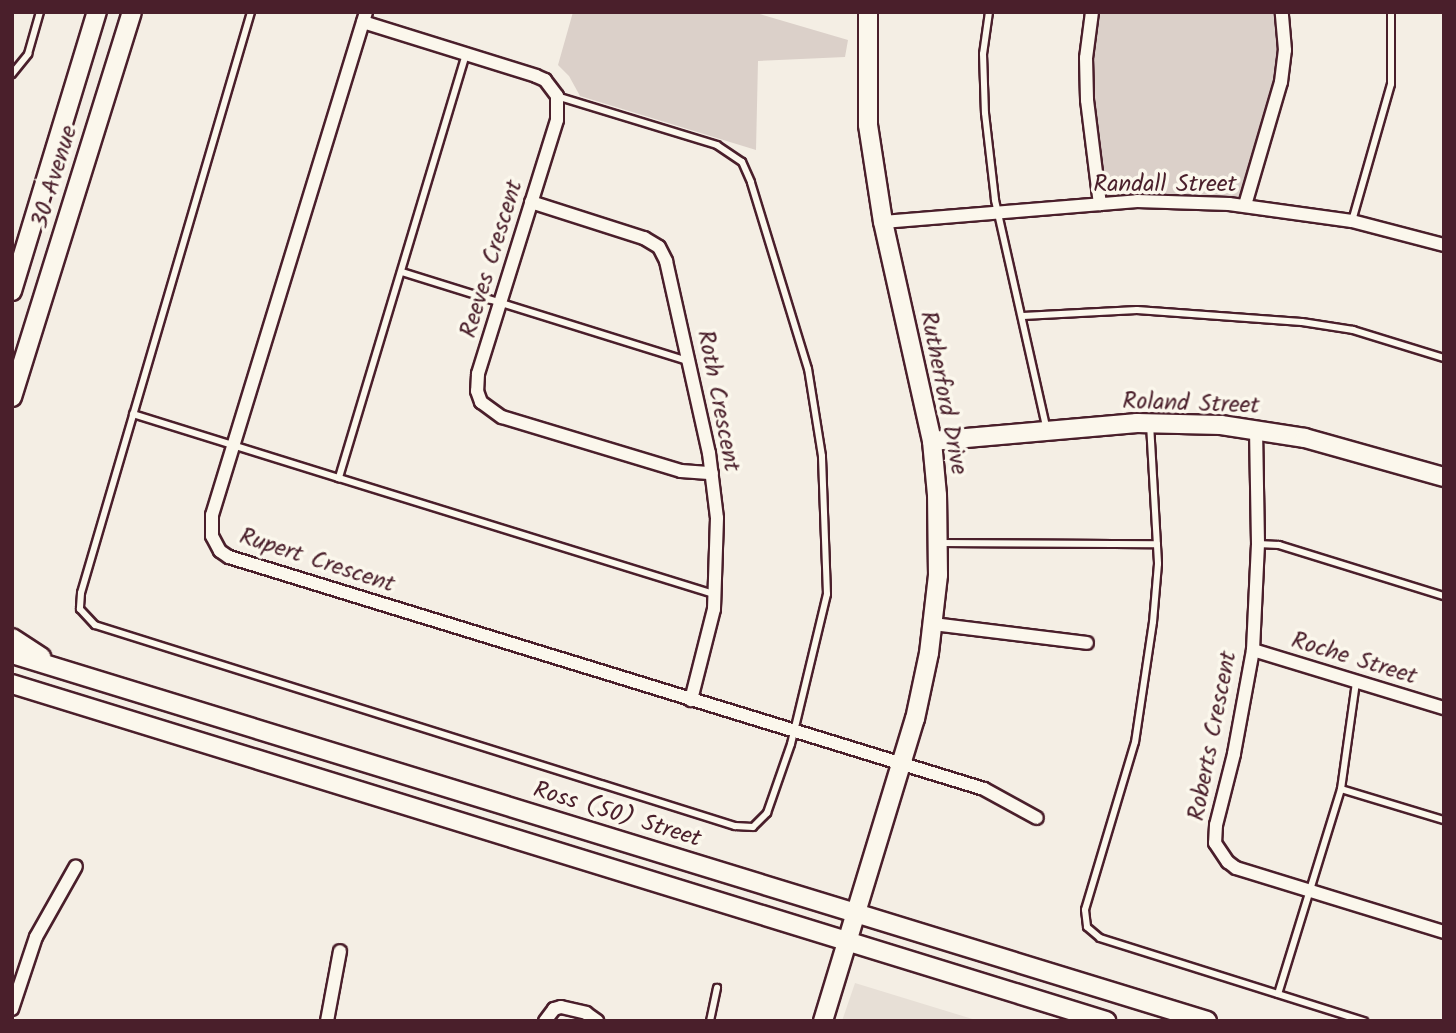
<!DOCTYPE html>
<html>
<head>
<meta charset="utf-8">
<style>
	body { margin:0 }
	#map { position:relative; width:1456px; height:1033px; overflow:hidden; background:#f4eee4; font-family:Kalam,sans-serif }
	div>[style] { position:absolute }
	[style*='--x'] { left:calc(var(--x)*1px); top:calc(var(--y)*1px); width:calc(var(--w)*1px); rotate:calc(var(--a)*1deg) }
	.built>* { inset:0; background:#e7dfd6 }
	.green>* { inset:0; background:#dbd0c9 }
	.roads { filter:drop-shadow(2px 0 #4a1f2b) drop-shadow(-2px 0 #4a1f2b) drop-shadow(0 2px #4a1f2b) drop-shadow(0 -2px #4a1f2b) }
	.lane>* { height:6px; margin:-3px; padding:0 3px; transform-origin:3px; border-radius:3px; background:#fbf7ec }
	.street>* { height:12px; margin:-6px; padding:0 6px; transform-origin:6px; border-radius:6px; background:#fbf7ec }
	.secondary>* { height:18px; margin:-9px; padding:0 9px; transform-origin:9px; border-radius:9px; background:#fbf7ec }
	span { translate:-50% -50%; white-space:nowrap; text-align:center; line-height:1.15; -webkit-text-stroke:7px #fbf7ec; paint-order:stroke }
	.street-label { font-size:24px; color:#4a1f2b }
	.frame { position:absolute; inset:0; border:14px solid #4a1f2b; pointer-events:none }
</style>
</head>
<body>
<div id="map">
	<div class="built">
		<i style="clip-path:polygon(855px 983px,979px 1021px,842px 1021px)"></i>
	</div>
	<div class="green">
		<i style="clip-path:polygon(573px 12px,753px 12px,848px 40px,845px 57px,758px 61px,756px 150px,580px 96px,569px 76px,558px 65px)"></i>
		<i style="clip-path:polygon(1092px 12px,1282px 12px,1285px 50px,1245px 205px,1100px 204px,1089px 121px)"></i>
	</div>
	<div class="roads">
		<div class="lane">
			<i style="--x:251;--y:12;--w:605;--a:106.31"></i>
			<i style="--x:81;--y:593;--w:16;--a:94"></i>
			<i style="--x:80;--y:609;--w:22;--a:47"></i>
			<i style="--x:95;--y:625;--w:671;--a:17.44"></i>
			<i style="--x:735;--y:826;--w:18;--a:3"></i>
			<i style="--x:753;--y:827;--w:20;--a:-45"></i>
			<i style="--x:767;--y:813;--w:73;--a:-70.8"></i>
			<i style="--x:791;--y:744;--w:154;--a:-76.5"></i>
			<i style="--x:827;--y:594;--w:138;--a:-92.1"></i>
			<i style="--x:822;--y:456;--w:88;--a:-99.1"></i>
			<i style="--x:808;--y:369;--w:195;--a:-107"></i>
			<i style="--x:751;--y:182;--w:22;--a:-114"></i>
			<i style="--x:742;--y:162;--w:30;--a:-146"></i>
			<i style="--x:717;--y:145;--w:167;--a:-163"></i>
			<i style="--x:989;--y:12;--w:42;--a:98.1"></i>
			<i style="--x:983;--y:54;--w:59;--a:88.1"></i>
			<i style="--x:985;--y:113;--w:88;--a:83.4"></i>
			<i style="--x:995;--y:200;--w:236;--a:77.3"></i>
			<i style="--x:466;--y:54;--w:443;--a:106.7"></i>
			<i style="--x:339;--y:478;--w:393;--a:17.2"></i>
			<i style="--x:12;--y:74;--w:26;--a:-51"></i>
			<i style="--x:28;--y:54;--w:44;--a:-74.1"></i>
			<i style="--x:1352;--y:221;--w:142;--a:-74.1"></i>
			<i style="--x:1391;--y:84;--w:72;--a:-90"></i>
			<i style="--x:402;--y:272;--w:299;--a:17.3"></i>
			<i style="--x:1023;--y:316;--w:114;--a:-3"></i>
			<i style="--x:1137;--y:310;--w:165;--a:4.2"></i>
			<i style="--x:1302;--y:322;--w:52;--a:8.9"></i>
			<i style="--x:1353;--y:330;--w:95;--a:17.1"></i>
			<i style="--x:133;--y:414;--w:216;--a:17.3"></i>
			<i style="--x:1150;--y:424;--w:140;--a:86.7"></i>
			<i style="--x:1158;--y:564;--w:58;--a:94.9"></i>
			<i style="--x:1153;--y:622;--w:121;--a:98.5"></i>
			<i style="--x:1135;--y:742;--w:175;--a:106.6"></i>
			<i style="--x:1085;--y:910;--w:17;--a:83"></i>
			<i style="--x:1087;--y:927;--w:17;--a:40"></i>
			<i style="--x:1100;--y:938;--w:277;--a:17.5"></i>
			<i style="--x:940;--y:543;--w:217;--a:0.3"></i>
			<i style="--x:1258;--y:544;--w:21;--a:3"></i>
			<i style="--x:1279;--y:545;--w:173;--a:17.2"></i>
			<i style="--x:1341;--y:789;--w:108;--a:16.8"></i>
			<i style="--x:1278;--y:994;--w:214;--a:-72.9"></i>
			<i style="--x:1341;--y:789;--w:108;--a:-82"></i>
			<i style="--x:710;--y:1021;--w:34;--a:-78"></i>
		</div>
		<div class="street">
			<i style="--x:366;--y:12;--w:526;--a:107.02"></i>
			<i style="--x:212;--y:515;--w:21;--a:90"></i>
			<i style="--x:212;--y:536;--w:17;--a:62"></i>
			<i style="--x:220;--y:551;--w:11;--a:34"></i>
			<i style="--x:229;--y:557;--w:790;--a:17.08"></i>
			<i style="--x:984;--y:789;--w:60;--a:28.7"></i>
			<i style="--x:1092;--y:12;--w:46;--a:97.4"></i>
			<i style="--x:1086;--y:58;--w:42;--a:88.6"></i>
			<i style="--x:1087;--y:100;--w:105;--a:82.9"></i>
			<i style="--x:363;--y:22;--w:181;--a:17.3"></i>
			<i style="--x:536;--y:76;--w:10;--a:24"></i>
			<i style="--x:545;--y:80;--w:20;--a:53"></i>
			<i style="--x:557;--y:96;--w:24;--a:90"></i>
			<i style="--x:557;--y:120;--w:266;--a:107.3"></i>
			<i style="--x:478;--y:374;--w:17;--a:93"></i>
			<i style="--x:477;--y:391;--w:12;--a:70"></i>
			<i style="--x:481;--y:402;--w:26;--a:36"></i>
			<i style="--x:502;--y:417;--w:187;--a:16.8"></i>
			<i style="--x:681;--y:471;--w:31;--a:4"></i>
			<i style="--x:531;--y:202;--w:119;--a:17.7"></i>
			<i style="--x:644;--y:238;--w:17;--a:31"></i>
			<i style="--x:659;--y:247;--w:16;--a:63"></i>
			<i style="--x:666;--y:261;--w:197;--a:77.4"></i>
			<i style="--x:709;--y:453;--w:65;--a:83"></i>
			<i style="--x:717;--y:518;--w:91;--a:91.9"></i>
			<i style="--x:714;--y:609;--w:94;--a:104.2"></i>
			<i style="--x:1245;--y:205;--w:128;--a:-73.7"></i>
			<i style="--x:1281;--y:82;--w:32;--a:-83"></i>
			<i style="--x:1285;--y:50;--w:38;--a:-95"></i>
			<i style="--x:883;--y:222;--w:255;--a:-4.7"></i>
			<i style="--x:1137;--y:201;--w:92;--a:1.9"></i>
			<i style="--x:1229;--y:204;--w:124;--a:7.9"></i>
			<i style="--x:1352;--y:221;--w:95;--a:14.6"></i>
			<i style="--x:1256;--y:429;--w:115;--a:89"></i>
			<i style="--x:1258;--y:544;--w:106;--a:92.7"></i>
			<i style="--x:1253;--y:650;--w:106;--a:100.4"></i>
			<i style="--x:1234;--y:754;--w:73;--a:104.2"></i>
			<i style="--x:1216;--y:825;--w:18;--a:93"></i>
			<i style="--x:1215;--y:843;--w:23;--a:56"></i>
			<i style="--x:1228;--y:862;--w:10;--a:37"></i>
			<i style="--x:1236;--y:868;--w:218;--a:17.1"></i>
			<i style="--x:933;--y:624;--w:155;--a:7"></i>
			<i style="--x:1253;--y:650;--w:200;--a:16.9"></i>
			<i style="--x:12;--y:1009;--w:76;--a:-71.6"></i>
			<i style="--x:36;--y:937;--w:81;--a:-60.6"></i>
			<i style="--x:327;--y:1021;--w:71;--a:-79.5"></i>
			<i style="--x:545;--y:1021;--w:15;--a:-53"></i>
			<i style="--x:554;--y:1009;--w:7;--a:-16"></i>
			<i style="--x:561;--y:1007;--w:26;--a:13"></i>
			<i style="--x:586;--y:1013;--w:14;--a:36"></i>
		</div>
		<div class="secondary">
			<i style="--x:12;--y:291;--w:292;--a:-73.1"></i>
			<i style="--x:12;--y:397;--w:403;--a:-72.7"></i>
			<i style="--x:932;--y:441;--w:206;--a:-5"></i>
			<i style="--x:1137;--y:423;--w:84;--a:1.4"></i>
			<i style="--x:1221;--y:425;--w:85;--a:8.8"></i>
			<i style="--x:1305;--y:438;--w:144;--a:15.7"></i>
			<i style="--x:12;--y:638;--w:35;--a:33"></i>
			<i style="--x:12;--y:654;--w:1250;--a:17.07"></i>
			<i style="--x:12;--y:684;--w:1145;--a:17.12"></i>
			<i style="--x:823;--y:1021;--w:316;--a:-73.1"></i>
			<i style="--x:915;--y:719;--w:67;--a:-78"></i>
			<i style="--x:929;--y:653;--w:79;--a:-83.4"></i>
			<i style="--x:938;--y:575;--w:80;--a:-90.7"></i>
			<i style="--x:937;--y:495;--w:54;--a:-95.3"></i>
			<i style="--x:932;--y:441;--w:224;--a:-102.6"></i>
			<i style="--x:883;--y:222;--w:98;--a:-98.8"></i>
			<i style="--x:868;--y:125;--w:113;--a:-90"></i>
		</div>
	</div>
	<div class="street-label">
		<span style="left:55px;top:177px;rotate:-73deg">30 Avenue</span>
		<span style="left:1165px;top:185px">Randall Street</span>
		<span style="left:492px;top:259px;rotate:-73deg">Reeves Crescent</span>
		<span style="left:943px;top:393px;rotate:79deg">Rutherford Drive</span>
		<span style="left:718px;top:401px;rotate:79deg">Roth Crescent</span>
		<span style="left:1191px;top:404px;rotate:2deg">Roland Street</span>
		<span style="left:317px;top:561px;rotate:18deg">Rupert Crescent</span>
		<span style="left:1354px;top:659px;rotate:17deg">Roche Street</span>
		<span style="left:1213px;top:736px;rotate:-79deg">Roberts Crescent</span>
		<span style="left:617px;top:815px;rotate:17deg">Ross (50) Street</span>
	</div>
	<div class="frame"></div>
</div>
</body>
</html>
